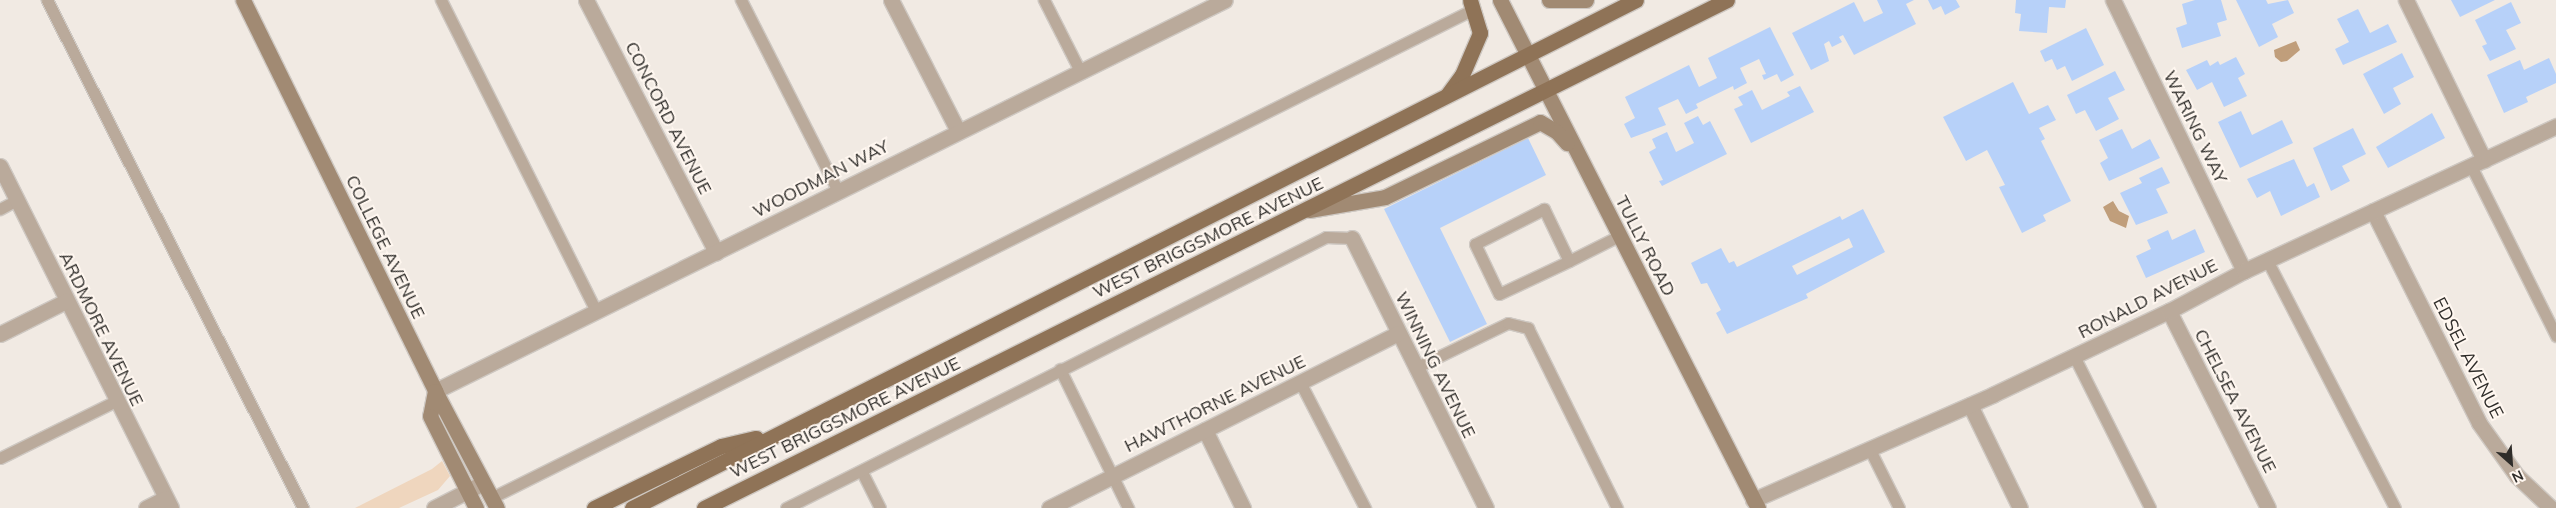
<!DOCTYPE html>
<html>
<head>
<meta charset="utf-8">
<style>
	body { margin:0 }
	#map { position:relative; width:2556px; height:508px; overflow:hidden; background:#f1eae3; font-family:Mulish,sans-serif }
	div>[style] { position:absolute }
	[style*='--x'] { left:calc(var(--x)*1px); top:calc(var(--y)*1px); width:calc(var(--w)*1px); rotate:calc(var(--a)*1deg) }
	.green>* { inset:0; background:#efd6be }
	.water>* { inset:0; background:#c09e7b }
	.building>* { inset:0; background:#b7d1f9 }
	.roads { filter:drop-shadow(1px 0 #cec8c2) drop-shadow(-1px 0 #cec8c2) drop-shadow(0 1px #cec8c2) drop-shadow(0 -1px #cec8c2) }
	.lane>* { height:11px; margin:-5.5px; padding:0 5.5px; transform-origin:5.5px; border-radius:5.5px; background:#baaa9b }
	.street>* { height:15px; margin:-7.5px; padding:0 7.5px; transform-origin:7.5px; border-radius:7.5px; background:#baaa9b }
	.secondary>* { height:15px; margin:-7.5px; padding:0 7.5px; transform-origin:7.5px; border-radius:7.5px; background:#a18a73 }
	.primary>* { height:15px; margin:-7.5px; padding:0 7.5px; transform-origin:7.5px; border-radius:7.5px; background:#8f7357 }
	span { translate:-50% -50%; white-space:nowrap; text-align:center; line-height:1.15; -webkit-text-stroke:4px #fff7f0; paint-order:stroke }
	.street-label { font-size:18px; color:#2f2d2a }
	.north { position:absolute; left:2486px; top:438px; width:50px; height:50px; -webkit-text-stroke:4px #fff7f0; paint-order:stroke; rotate:154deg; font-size:14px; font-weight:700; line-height:20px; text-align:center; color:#2f2d2a }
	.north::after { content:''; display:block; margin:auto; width:18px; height:22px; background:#2f2d2a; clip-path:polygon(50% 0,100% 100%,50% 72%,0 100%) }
</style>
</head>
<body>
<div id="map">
	<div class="green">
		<i style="clip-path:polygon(442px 461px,450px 476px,438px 490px,399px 508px,355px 508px,432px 469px)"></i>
	</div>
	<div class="water">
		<i style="clip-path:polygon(2296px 41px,2300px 50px,2287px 61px,2281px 62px,2275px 57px,2274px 50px)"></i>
		<i style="clip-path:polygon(2113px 201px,2119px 211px,2129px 216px,2126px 228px,2110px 221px,2103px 207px)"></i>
	</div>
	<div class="building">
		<i style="clip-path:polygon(1877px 0,1914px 0,1906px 4px,1916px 24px,1854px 55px,1843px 35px,1839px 37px,1842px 42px,1832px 47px,1829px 41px,1824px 44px,1829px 61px,1811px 70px,1792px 33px,1854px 2px,1864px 22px,1883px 13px)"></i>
		<i style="clip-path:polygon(1928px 0,1956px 0,1960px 7px,1945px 15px,1941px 6px,1933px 10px)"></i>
		<i style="clip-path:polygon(2016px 0,2066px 0,2065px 8px,2049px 7px,2047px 33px,2019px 31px,2021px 14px,2015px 13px)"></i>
		<i style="clip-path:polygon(2195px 0,2221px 0,2227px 20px,2217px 23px,2221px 36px,2182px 48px,2176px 28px,2187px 24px,2182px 4px)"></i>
		<i style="clip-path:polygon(2236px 0,2266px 0,2268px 4px,2288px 0,2294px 13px,2272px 24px,2278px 37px,2259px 47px)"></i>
		<i style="clip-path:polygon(2451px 0,2495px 0,2460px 17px)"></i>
		<i style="clip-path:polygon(2511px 2px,2521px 23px,2506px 30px,2516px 49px,2490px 61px,2482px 46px,2487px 44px,2475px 20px)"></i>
		<i style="clip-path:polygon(2358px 9px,2370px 33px,2388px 24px,2397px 42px,2343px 65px,2335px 49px,2349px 42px,2337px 19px)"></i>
		<i style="clip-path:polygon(1770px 27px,1794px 75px,1781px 82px,1777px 74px,1764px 80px,1762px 75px,1766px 74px,1759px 59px,1740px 68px,1747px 83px,1734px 90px,1733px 86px,1696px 104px,1698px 108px,1686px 114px,1678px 99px,1658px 108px,1666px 125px,1631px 138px,1624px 124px,1635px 118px,1625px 97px,1689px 65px,1699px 87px,1717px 78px,1708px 58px)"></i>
		<i style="clip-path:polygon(2086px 28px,2104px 65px,2072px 81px,2065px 66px,2057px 70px,2052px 59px,2045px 62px,2040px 51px)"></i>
		<i style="clip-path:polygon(2402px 53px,2414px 77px,2393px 88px,2401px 104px,2384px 114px,2363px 74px)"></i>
		<i style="clip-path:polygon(2236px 57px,2245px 74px,2238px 78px,2247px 96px,2224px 107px,2212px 82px,2197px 90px,2186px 70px,2207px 60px,2210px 66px,2218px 61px,2220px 65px)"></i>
		<i style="clip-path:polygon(2549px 58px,2556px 74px,2556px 83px,2526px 97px,2528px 102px,2504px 113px,2487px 75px,2520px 60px,2524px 70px)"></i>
		<i style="clip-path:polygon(2115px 71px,2125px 90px,2108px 98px,2119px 119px,2096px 131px,2085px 110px,2076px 114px,2067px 95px)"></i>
		<i style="clip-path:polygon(2013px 82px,2029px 114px,2048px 105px,2056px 120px,2039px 128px,2045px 139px,2041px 141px,2071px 201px,2043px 215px,2046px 221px,2022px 233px,1999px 187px,2005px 185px,1987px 150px,1966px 161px,1943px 117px)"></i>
		<i style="clip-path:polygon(1800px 86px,1814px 112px,1751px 143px,1734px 109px,1743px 105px,1738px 97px,1752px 90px,1762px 110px,1790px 96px,1787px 92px)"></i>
		<i style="clip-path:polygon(2241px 111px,2252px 135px,2282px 120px,2293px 143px,2240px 168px,2218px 122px)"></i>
		<i style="clip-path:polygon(2432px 113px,2445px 138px,2388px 168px,2376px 147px)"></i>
		<i style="clip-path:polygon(1698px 116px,1703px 125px,1710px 121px,1727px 154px,1662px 186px,1659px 181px,1663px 180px,1649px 152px,1656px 148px,1652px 139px,1667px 132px,1676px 152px,1694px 143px,1684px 123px)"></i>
		<i style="clip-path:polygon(2353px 128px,2366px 154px,2342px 166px,2350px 181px,2331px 191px,2313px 148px)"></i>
		<i style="clip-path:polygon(2122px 129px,2132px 149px,2150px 139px,2160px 158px,2109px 181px,2100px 163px,2108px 158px,2099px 140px)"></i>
		<i style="clip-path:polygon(1528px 138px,1546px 175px,1440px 228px,1487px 324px,1450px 342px,1384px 209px)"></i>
		<i style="clip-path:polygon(2294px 159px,2307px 187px,2314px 183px,2320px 197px,2281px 216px,2270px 191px,2257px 198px,2247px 179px)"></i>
		<i style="clip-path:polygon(2162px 167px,2170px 183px,2156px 189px,2168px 213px,2136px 225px,2120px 193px,2142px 183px,2139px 178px)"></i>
		<i style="clip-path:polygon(evenodd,1863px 209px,1885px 252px,1806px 294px,1808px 298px,1727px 334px,1716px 313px,1721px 310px,1707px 283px,1701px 284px,1691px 263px,1721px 248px,1729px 263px,1734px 261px,1737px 267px,1840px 216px,1842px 220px,1863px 209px,1849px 238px,1853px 247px,1797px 275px,1792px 266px,1849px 238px)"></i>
		<i style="clip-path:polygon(2195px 229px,2205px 252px,2146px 278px,2136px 256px,2151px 249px,2147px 240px,2168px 230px,2172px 240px)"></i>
	</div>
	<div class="roads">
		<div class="lane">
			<i style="--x:47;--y:0;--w:569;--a:63.25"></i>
			<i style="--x:441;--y:0;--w:347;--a:63.5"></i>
			<i style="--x:741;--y:0;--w:214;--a:63.1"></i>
			<i style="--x:1044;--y:0;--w:80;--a:63.1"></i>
			<i style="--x:2471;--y:166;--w:190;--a:63.4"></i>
			<i style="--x:0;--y:209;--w:19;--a:-28"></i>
			<i style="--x:2267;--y:260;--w:279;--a:62.7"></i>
			<i style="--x:1569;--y:261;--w:58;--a:-115.7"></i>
			<i style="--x:1544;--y:209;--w:77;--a:153.1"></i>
			<i style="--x:1475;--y:244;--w:55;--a:64.4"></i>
			<i style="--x:1499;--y:294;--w:77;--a:-25.2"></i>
			<i style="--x:1569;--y:261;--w:56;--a:-26.6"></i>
			<i style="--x:2074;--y:356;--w:170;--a:63.4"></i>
			<i style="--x:1415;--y:368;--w:103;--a:-25.8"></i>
			<i style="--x:1508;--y:323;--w:21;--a:14"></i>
			<i style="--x:1528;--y:328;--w:201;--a:63.7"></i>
			<i style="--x:1060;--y:369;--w:155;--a:63.9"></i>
			<i style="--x:1301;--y:384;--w:140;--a:62.7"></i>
			<i style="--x:1870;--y:450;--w:65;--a:63.4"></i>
			<i style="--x:0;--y:458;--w:129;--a:-26.2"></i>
			<i style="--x:862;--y:472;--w:40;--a:63.4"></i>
			<i style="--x:491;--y:498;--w:1098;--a:-26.45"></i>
			<i style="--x:786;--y:508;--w:604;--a:-26.65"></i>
			<i style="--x:1326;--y:237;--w:26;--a:2"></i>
		</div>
		<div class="street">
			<i style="--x:586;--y:0;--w:284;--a:62.7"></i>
			<i style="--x:891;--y:0;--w:147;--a:62.9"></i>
			<i style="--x:2113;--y:0;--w:301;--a:64.2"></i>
			<i style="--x:2406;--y:0;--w:178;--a:64"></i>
			<i style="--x:0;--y:166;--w:382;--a:63.4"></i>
			<i style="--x:2373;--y:211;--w:237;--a:63.4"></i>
			<i style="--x:2479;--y:423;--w:65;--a:54.4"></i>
			<i style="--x:2517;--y:476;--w:47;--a:43.3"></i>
			<i style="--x:1352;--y:238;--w:301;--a:63.6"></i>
			<i style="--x:2169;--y:311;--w:220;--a:63.3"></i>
			<i style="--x:0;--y:334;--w:74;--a:-26.6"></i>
			<i style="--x:435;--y:391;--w:881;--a:-26.33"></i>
			<i style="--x:1970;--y:405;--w:114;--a:64.1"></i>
			<i style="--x:1205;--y:430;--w:87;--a:64"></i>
			<i style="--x:1753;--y:500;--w:263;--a:-23.7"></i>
			<i style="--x:1994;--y:394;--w:194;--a:-25.4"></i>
			<i style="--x:2169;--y:311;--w:85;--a:-28.1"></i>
			<i style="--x:2244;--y:271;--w:344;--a:-24.9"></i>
			<i style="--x:146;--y:508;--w:22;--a:-27"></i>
			<i style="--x:434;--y:508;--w:55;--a:-27"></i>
			<i style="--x:1049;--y:508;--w:390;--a:-26.6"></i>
		</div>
		<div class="secondary">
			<i style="--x:243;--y:0;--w:436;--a:63.8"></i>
			<i style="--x:435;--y:391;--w:132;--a:62.1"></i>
			<i style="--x:1500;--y:0;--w:570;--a:63.08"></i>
			<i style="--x:1549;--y:0;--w:37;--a:0"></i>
			<i style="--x:1309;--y:210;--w:77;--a:-9.7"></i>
			<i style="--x:1385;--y:197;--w:172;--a:-25.8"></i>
			<i style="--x:1540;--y:122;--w:20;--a:30"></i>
			<i style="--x:1557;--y:132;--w:15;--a:48"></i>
			<i style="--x:435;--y:391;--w:25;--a:101"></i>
			<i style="--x:430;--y:416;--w:103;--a:63.4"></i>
		</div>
		<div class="primary">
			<i style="--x:1448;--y:94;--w:24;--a:-54"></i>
			<i style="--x:1462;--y:75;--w:46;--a:-66.8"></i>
			<i style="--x:1480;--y:33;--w:34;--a:-107"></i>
			<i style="--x:594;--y:508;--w:141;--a:-26"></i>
			<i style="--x:721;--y:446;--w:36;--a:-13"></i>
			<i style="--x:632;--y:508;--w:1125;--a:-26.84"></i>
			<i style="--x:704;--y:508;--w:1142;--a:-26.41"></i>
		</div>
	</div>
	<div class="street-label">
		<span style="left:668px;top:118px;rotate:63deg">CONCORD AVENUE</span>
		<span style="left:2195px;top:127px;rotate:64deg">WARING WAY</span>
		<span style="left:821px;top:179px;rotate:-27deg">WOODMAN WAY</span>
		<span style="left:1208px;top:238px;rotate:-26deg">WEST BRIGGSMORE AVENUE</span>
		<span style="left:1645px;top:246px;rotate:63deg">TULLY ROAD</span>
		<span style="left:385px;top:247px;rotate:64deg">COLLEGE AVENUE</span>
		<span style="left:2148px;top:299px;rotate:-27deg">RONALD AVENUE</span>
		<span style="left:101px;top:329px;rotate:64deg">ARDMORE AVENUE</span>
		<span style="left:2468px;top:358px;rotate:63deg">EDSEL AVENUE</span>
		<span style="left:1435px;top:365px;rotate:64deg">WINNING AVENUE</span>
		<span style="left:2235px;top:401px;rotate:63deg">CHELSEA AVENUE</span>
		<span style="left:1215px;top:404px;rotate:-26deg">HAWTHORNE AVENUE</span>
		<span style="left:845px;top:418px;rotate:-26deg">WEST BRIGGSMORE AVENUE</span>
	</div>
	<div class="north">N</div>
</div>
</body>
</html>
